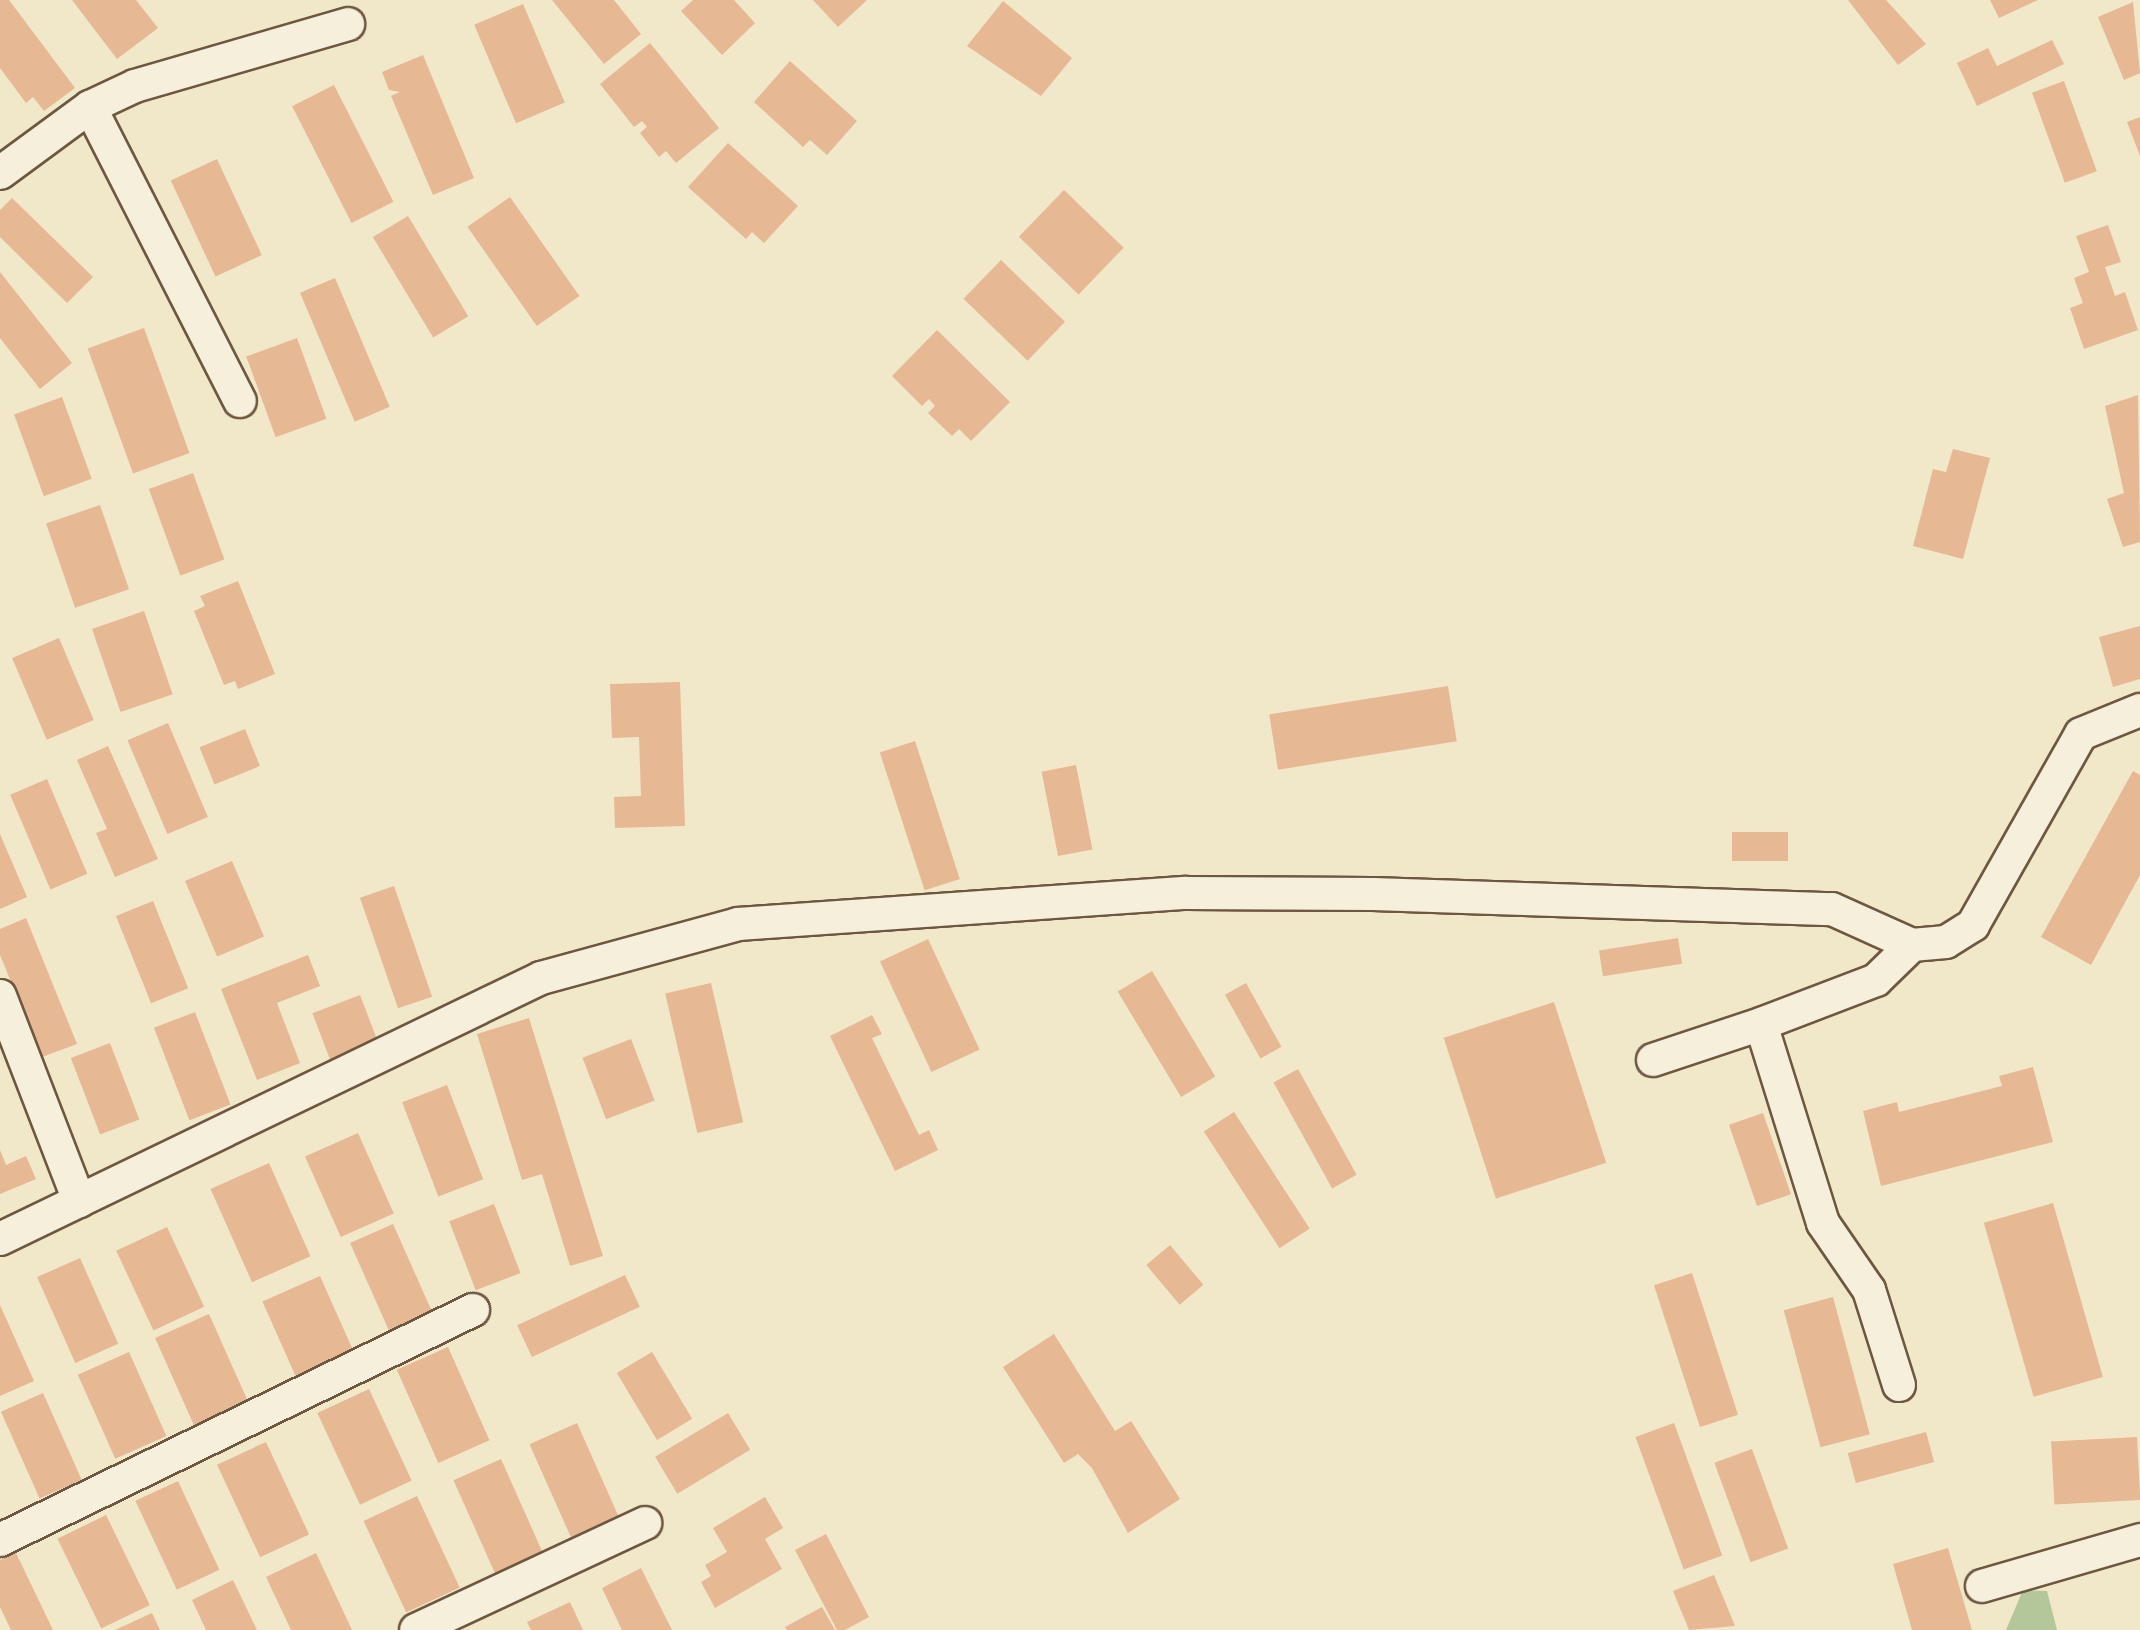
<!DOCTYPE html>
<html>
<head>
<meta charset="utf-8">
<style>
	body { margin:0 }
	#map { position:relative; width:2140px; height:1630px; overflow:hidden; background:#f1e7c9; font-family:"EB Garamond",serif }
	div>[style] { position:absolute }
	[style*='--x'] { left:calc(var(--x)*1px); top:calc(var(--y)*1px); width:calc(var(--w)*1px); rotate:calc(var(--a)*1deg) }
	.green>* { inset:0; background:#b4c79b }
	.building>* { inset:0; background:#e7b894; transform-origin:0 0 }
	.roads { filter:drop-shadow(2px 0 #6e5740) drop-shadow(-2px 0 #6e5740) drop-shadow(0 2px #6e5740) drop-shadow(0 -2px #6e5740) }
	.minor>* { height:32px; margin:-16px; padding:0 16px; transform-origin:16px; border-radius:16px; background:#f6efdc }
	span { translate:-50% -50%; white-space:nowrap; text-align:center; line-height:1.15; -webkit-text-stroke:6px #f6efdc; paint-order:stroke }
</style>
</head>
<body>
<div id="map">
	<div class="green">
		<i style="clip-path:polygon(2023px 1590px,2047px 1591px,2057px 1630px,2006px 1630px)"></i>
	</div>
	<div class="building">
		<i style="clip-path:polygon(0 0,9px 0,75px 88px,44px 111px,33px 97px,26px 103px,0 68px)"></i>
		<i style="clip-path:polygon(72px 0,136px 0,158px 28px,117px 59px)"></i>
		<i style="clip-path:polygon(552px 0,614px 0,641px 34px,604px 64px)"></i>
		<i style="clip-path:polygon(693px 0,734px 0,755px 23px,722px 55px,681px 11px)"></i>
		<i style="clip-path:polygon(813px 0,867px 0,838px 27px)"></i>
		<i style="clip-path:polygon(1848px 0,1886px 0,1926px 44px,1898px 65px)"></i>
		<i style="clip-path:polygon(1990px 0,2038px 0,1999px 18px)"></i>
		<i style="clip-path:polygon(1003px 1px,1072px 58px,1041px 96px,967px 46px)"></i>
		<i style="clip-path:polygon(2133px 2px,2140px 73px,2124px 80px,2098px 17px)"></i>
		<i style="left:523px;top:4px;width:107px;height:53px;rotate:67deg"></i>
		<i style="clip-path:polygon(2052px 40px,2064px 64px,1977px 106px,1957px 63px,1988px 48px,1997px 66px)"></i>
		<i style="clip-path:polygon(650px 43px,719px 128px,676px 163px,666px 151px,659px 157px,640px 133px,647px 127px,642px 121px,634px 127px,600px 84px)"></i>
		<i style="clip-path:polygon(423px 55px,474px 178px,433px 195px,391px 96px,400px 92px,389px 90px,382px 72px)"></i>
		<i style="clip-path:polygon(790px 61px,857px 121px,827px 155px,810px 140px,803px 147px,754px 102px)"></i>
		<i style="left:2064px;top:81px;width:96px;height:34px;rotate:70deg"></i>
		<i style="left:334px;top:85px;width:131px;height:47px;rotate:63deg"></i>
		<i style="clip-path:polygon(2140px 117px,2140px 156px,2127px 122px)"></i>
		<i style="clip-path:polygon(728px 143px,798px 206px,764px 243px,752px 232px,746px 239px,688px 187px)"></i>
		<i style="left:217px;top:159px;width:106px;height:51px;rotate:65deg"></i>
		<i style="left:1064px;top:190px;width:83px;height:65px;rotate:44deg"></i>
		<i style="left:510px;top:197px;width:121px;height:52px;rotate:55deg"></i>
		<i style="clip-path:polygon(12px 198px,93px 277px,67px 303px,0 237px,0 210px)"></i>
		<i style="left:408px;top:216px;width:117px;height:41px;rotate:59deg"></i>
		<i style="clip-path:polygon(2108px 225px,2121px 262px,2105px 267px,2115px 296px,2125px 292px,2138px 330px,2084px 349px,2070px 308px,2083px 303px,2074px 278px,2089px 272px,2076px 236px)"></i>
		<i style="left:1001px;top:260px;width:89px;height:54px;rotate:44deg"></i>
		<i style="clip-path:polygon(0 272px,72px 363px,40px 389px,0 338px)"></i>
		<i style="left:335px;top:278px;width:140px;height:38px;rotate:67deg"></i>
		<i style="left:144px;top:328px;width:133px;height:60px;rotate:70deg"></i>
		<i style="clip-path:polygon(937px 330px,1010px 402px,971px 441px,959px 429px,952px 436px,928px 413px,935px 406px,929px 399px,922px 406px,892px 376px)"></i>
		<i style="left:297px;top:338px;width:86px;height:54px;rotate:70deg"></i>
		<i style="clip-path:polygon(2138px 395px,2140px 542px,2123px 547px,2107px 499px,2124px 493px,2105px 406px)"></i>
		<i style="left:62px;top:397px;width:87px;height:51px;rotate:70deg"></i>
		<i style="clip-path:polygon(1953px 449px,1990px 458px,1963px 559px,1913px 546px,1933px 469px,1946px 472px)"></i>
		<i style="left:193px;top:473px;width:92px;height:47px;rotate:70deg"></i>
		<i style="left:100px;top:505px;width:89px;height:57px;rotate:71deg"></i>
		<i style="clip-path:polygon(238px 581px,275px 674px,238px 689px,235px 681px,224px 685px,194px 611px,205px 606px,200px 596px)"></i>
		<i style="left:144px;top:611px;width:88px;height:55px;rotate:71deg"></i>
		<i style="clip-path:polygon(2140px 626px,2140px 679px,2113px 687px,2099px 637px)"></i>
		<i style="left:59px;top:638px;width:89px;height:51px;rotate:67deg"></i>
		<i style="clip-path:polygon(680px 682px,685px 826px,615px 828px,614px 797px,641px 796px,639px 737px,612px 738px,610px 684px)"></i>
		<i style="left:1448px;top:686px;width:56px;height:181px;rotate:81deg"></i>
		<i style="left:168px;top:723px;width:102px;height:44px;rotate:67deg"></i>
		<i style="left:245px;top:729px;width:40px;height:49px;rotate:68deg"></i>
		<i style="left:915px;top:741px;width:145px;height:37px;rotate:72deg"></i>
		<i style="clip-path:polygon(108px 746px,158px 859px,115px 877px,96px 833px,107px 829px,77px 760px)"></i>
		<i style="left:1076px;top:765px;width:86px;height:35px;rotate:79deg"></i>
		<i style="clip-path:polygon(2133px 771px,2140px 775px,2140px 875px,2091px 965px,2041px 937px)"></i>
		<i style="left:47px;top:779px;width:103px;height:40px;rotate:67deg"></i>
		<i style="left:1788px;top:832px;width:29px;height:56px;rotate:90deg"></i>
		<i style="clip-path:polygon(0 834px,27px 897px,0 909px)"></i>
		<i style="left:232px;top:861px;width:82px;height:51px;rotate:67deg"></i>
		<i style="left:394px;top:886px;width:117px;height:36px;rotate:71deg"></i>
		<i style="left:153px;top:901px;width:94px;height:40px;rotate:68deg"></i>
		<i style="clip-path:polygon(26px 918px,77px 1044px,42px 1057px,0 955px,0 929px)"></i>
		<i style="left:1678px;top:938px;width:26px;height:80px;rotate:81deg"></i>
		<i style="left:928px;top:939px;width:122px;height:53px;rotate:65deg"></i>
		<i style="clip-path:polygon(308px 955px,320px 986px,277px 1003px,300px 1063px,257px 1080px,221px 989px)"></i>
		<i style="left:1152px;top:971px;width:123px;height:40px;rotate:59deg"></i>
		<i style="left:711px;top:983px;width:143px;height:47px;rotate:77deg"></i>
		<i style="left:1246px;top:983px;width:73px;height:24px;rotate:61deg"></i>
		<i style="left:360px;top:995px;width:56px;height:51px;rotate:69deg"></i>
		<i style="left:1554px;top:1002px;width:169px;height:116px;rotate:72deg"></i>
		<i style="left:195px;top:1012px;width:99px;height:44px;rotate:69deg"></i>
		<i style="clip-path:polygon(872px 1015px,882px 1034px,872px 1038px,919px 1135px,929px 1130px,938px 1150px,895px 1171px,830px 1036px)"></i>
		<i style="clip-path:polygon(529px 1018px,603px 1256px,570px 1266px,542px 1174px,522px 1180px,477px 1034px)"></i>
		<i style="left:631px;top:1039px;width:66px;height:52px;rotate:69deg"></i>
		<i style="left:110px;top:1043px;width:82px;height:42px;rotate:69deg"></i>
		<i style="clip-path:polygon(2033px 1067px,2053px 1142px,1881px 1186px,1863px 1111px,1897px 1102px,1899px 1112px,2002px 1086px,1999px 1076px)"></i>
		<i style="left:1298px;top:1069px;width:121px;height:28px;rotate:61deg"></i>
		<i style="left:447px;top:1085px;width:101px;height:48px;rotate:69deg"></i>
		<i style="left:1234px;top:1112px;width:139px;height:36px;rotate:57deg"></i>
		<i style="left:1763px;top:1113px;width:86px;height:36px;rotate:71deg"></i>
		<i style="left:358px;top:1133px;width:88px;height:58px;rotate:66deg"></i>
		<i style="clip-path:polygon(0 1150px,6px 1165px,26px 1156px,36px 1179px,0 1194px)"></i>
		<i style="left:269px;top:1163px;width:102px;height:64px;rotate:66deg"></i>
		<i style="left:2053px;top:1203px;width:181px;height:72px;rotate:74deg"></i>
		<i style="left:494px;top:1204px;width:74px;height:48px;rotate:69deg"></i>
		<i style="left:393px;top:1224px;width:100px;height:47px;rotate:66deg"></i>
		<i style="left:167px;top:1227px;width:88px;height:56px;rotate:65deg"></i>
		<i style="left:1170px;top:1245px;width:52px;height:31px;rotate:50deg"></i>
		<i style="left:80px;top:1258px;width:94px;height:47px;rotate:66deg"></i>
		<i style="left:1692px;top:1273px;width:149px;height:40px;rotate:72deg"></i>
		<i style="left:625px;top:1275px;width:35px;height:119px;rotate:65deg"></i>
		<i style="left:320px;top:1276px;width:88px;height:63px;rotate:66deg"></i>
		<i style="left:1833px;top:1297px;width:142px;height:51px;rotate:75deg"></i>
		<i style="clip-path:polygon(0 1305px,34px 1381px,0 1396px)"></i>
		<i style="left:209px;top:1314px;width:100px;height:59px;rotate:66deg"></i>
		<i style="clip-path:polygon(1054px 1334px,1115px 1431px,1131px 1421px,1180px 1499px,1128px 1533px,1092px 1468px,1078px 1454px,1064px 1463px,1003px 1367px)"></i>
		<i style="left:448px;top:1347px;width:102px;height:56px;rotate:66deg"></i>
		<i style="left:129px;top:1352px;width:92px;height:56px;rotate:66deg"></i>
		<i style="left:652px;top:1352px;width:78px;height:41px;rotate:59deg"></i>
		<i style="left:369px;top:1389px;width:101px;height:57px;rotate:65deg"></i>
		<i style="left:43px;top:1393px;width:95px;height:46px;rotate:66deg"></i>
		<i style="left:728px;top:1413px;width:43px;height:85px;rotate:59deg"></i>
		<i style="left:577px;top:1423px;width:102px;height:52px;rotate:66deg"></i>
		<i style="left:1674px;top:1423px;width:141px;height:41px;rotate:70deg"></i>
		<i style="left:1926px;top:1432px;width:31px;height:81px;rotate:75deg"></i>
		<i style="left:2137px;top:1437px;width:63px;height:86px;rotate:87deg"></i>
		<i style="left:266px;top:1442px;width:102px;height:54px;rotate:65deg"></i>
		<i style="left:1752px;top:1449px;width:106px;height:40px;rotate:70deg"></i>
		<i style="left:501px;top:1459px;width:102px;height:52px;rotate:66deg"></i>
		<i style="left:178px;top:1481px;width:98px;height:47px;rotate:65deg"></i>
		<i style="left:417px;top:1496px;width:101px;height:59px;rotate:65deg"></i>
		<i style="clip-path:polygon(765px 1497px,783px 1528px,765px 1539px,782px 1569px,715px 1608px,701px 1582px,711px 1576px,705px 1565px,727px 1552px,713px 1528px)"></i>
		<i style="left:106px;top:1515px;width:100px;height:54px;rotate:64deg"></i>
		<i style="clip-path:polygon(826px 1534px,869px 1617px,845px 1630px,837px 1630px,795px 1550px)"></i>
		<i style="clip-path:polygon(1948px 1548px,1972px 1630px,1912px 1630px,1893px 1564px)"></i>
		<i style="clip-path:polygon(16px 1553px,53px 1630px,11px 1630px,0 1607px,0 1560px)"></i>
		<i style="clip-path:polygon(316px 1553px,352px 1630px,291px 1630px,266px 1577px)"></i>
		<i style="clip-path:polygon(641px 1568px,672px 1630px,622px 1630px,602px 1588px)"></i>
		<i style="clip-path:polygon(1714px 1575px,1735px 1626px,1689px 1630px,1673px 1591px)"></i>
		<i style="clip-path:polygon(233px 1580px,257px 1630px,206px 1630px,192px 1600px)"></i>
		<i style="clip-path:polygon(570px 1602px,583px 1630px,531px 1630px,527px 1622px)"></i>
		<i style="clip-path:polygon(822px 1607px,835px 1630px,787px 1630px,785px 1627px)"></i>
		<i style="clip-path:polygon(152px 1613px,160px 1630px,115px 1630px)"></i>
	</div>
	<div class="roads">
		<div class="minor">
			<i style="--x:90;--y:107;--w:330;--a:63"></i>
			<i style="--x:0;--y:173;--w:112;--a:-36.3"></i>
			<i style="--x:90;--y:107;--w:50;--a:-25"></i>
			<i style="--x:135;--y:86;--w:222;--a:-16.2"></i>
			<i style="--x:0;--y:996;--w:220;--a:68.9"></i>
			<i style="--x:1653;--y:1060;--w:114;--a:-18.4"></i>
			<i style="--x:0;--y:1239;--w:601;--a:-25.75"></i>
			<i style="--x:541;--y:978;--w:204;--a:-15.3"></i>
			<i style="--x:738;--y:924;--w:449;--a:-4"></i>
			<i style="--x:1186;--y:893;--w:187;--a:0.3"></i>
			<i style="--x:1373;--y:894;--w:459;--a:1.9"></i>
			<i style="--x:1832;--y:909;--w:88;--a:24.2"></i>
			<i style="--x:1912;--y:945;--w:34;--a:-5"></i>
			<i style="--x:1946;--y:942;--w:32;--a:-32"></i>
			<i style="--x:1973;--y:925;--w:219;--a:-60.5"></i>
			<i style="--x:2081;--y:734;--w:64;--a:-22.1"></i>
			<i style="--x:1899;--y:1385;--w:100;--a:-107.5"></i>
			<i style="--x:1869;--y:1290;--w:81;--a:-124.5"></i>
			<i style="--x:1823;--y:1223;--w:208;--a:-107.3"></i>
			<i style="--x:1761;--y:1024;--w:123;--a:-20.9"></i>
			<i style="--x:1876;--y:980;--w:50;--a:-44.2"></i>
			<i style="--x:0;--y:1540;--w:526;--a:-25.93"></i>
			<i style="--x:1982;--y:1586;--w:165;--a:-16.2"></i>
			<i style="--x:416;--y:1630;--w:253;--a:-25"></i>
		</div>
	</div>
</div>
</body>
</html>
